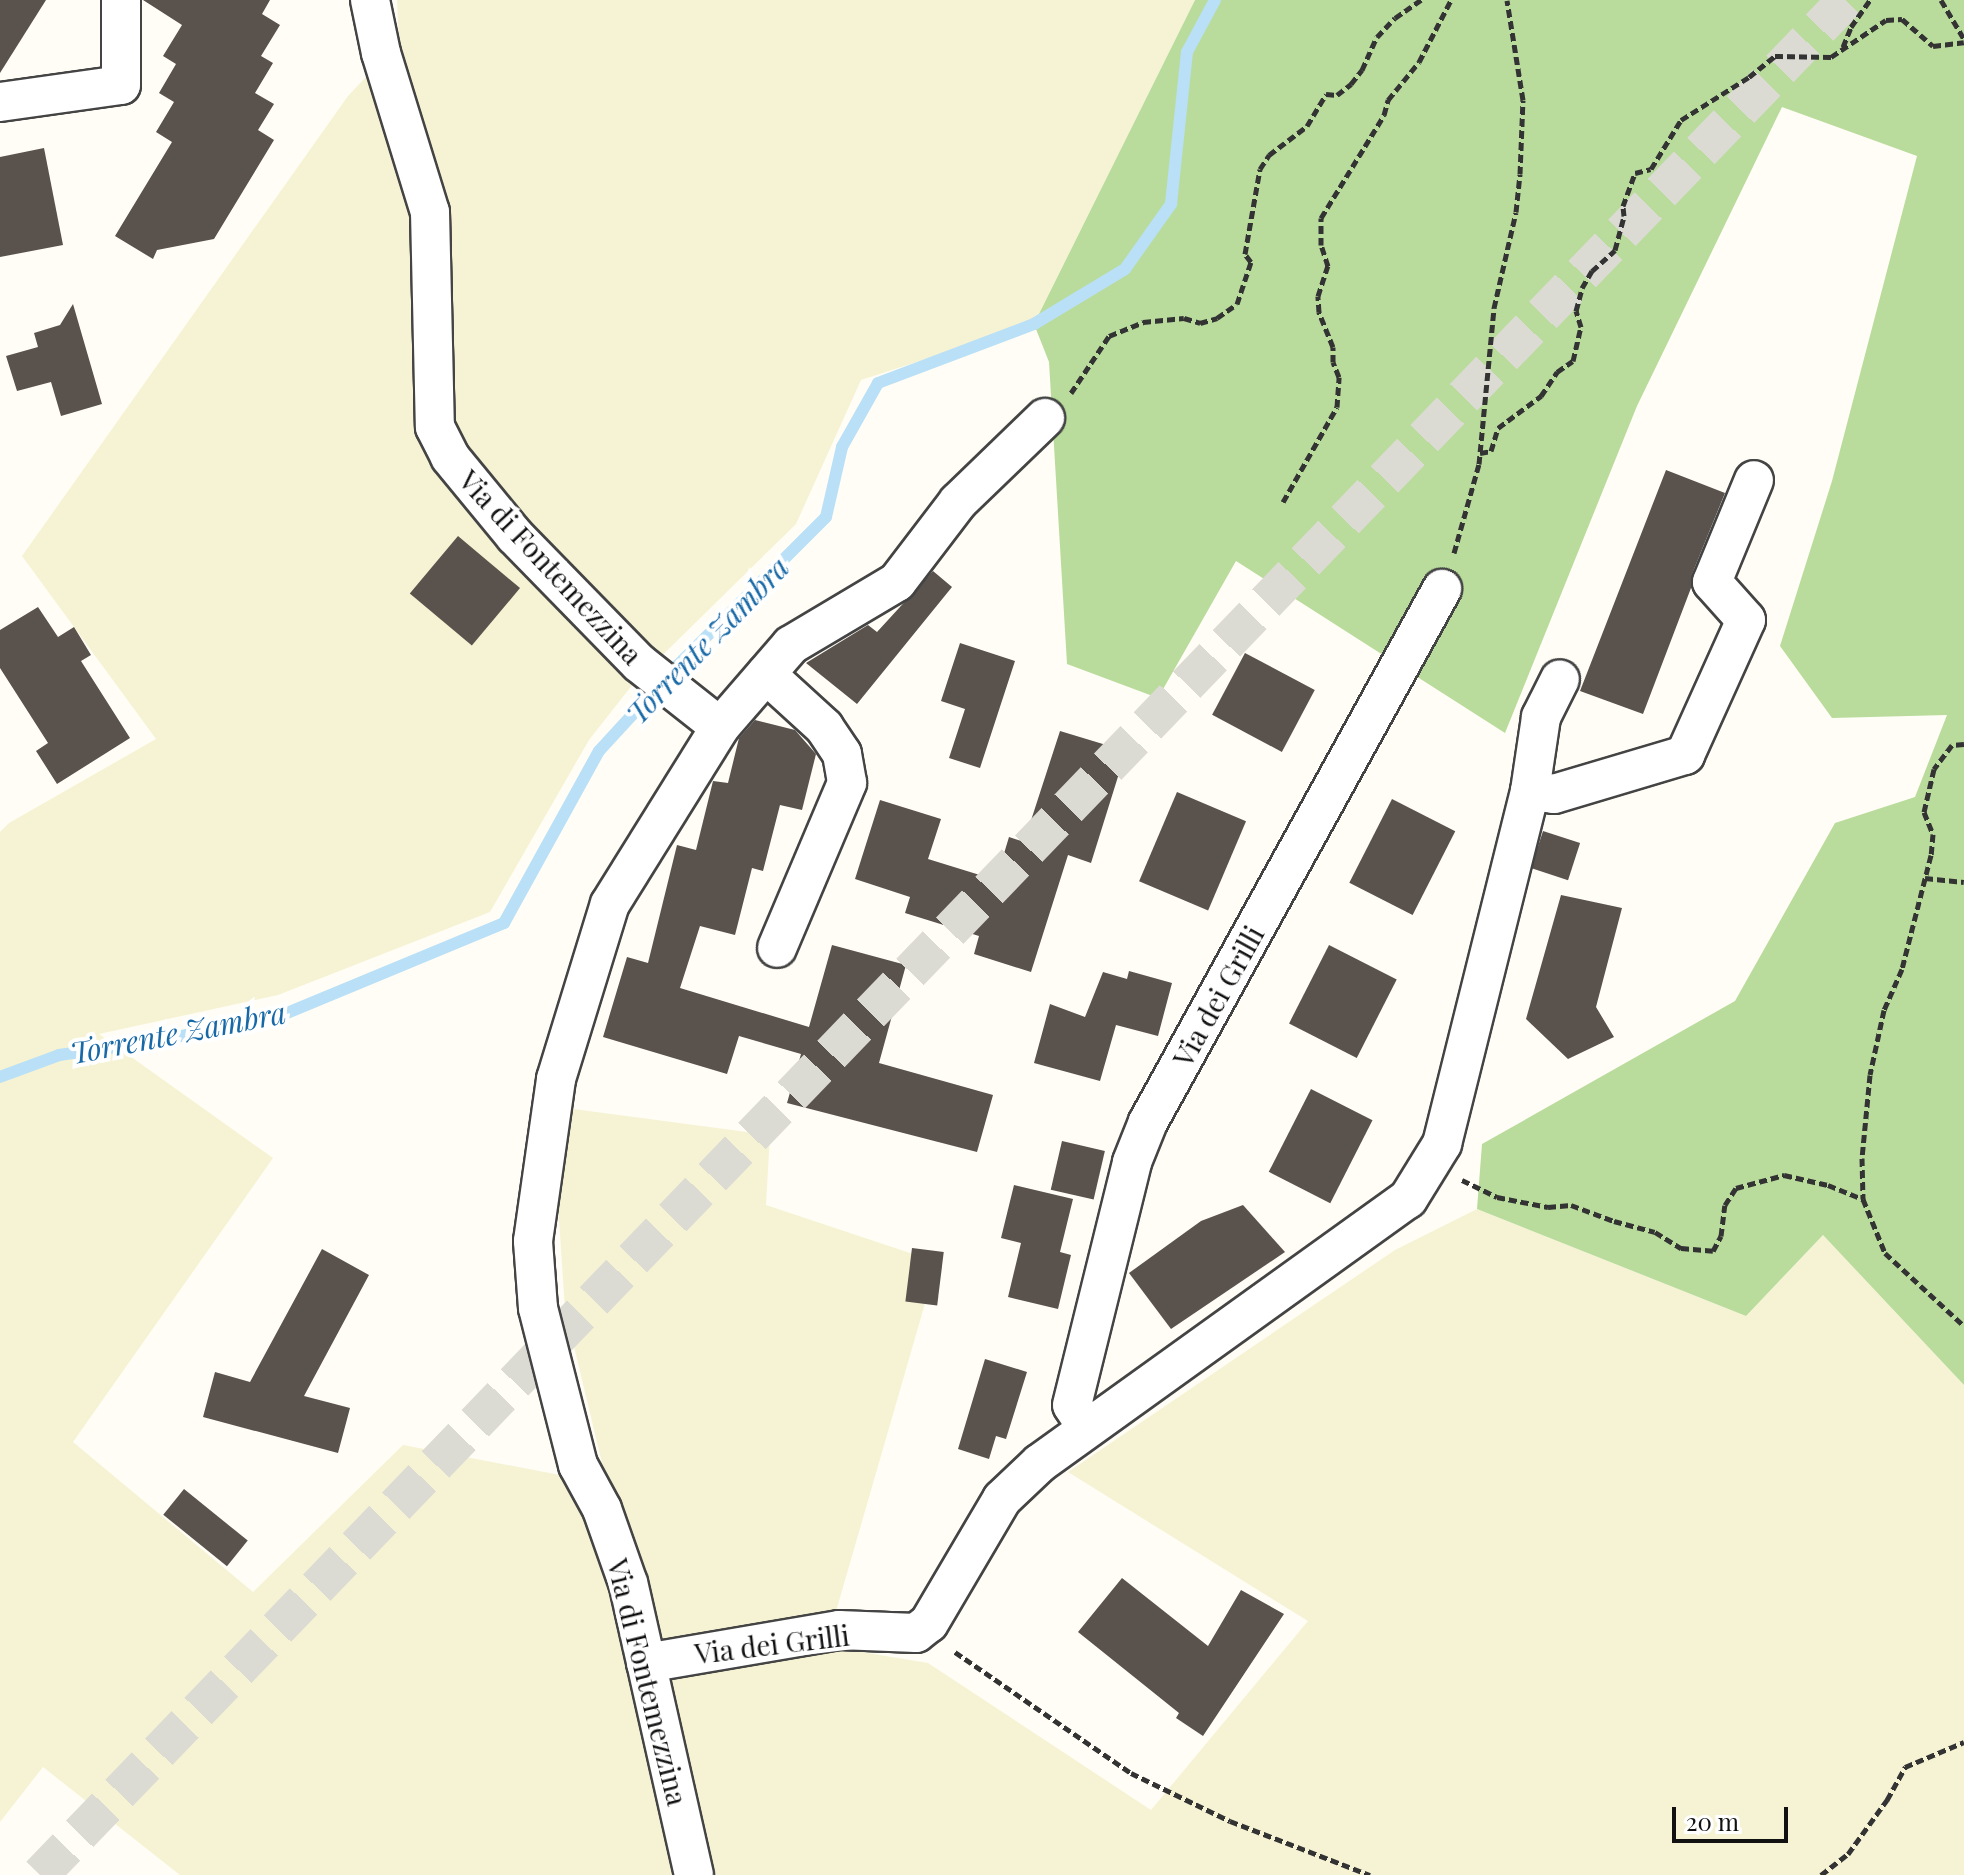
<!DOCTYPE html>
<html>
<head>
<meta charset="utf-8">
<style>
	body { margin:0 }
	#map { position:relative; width:1964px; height:1875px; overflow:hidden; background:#fffdf5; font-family:"Playfair Display",serif }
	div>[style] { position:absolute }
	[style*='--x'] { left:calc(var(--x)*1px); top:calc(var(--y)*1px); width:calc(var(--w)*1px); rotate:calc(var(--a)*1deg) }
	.farmland>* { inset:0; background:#f6f3d4 }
	.forest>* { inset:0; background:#b9dc9c }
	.stream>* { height:12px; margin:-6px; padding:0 6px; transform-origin:6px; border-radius:6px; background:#b9e0f7 }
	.building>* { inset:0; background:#5a524d; transform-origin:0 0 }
	.minor-tunnel>* { height:38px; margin-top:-19px; transform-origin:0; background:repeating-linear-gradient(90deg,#dbdad3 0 38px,transparent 0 57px) }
	.path>* { height:5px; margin-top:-2.5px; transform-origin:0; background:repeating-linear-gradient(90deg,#333 0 8px,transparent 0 12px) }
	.roads { filter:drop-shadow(2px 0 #444) drop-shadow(-2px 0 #444) drop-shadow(0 2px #444) drop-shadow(0 -2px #444) }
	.minor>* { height:38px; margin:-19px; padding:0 19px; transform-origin:19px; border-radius:19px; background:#fff }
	span { translate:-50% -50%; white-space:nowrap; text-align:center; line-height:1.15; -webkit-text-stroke:8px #fff; paint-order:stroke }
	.street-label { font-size:28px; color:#111 }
	.water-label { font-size:30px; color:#1768a6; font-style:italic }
	.scale { position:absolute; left:1672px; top:1807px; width:116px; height:36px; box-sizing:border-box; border:4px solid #111; border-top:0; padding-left:10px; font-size:24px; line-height:28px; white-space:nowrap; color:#111; -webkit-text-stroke:6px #fff; paint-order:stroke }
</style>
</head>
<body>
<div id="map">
	<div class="farmland">
		<i style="clip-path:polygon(397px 0,1195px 0,1034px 324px,861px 380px,796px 524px,633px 684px,589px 740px,490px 912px,278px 995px,99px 1034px,273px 1158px,73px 1442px,253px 1592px,403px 1445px,607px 1484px,565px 1309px,558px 1205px,566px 1108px,770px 1135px,766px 1205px,937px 1262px,826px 1646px,928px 1663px,1151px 1810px,1308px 1621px,1068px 1472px,1395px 1250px,1477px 1209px,1746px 1316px,1823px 1235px,1964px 1385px,1964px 1875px,715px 1875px,713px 1870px,698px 1875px,180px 1875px,43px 1767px,0 1822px,0 832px,9px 823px,156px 739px,22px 556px,348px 96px,399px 42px)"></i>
	</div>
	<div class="forest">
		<i style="clip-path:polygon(1195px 0,1964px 0,1964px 1385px,1823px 1235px,1746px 1316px,1477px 1209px,1482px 1144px,1735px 1001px,1835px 823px,1915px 797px,1947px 715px,1832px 718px,1780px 646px,1832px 481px,1917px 156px,1782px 107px,1637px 406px,1505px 733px,1236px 561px,1158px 698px,1067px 664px,1049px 362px,1034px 324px)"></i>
	</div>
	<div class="stream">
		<i style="--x:0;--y:1077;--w:63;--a:-20.4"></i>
		<i style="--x:59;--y:1055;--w:100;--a:-8"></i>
		<i style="--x:158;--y:1041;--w:132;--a:-12.2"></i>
		<i style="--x:287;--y:1013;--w:235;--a:-22.5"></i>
		<i style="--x:504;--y:923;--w:196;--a:-61.1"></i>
		<i style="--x:599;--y:751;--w:117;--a:-47.4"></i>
		<i style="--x:678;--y:665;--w:209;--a:-45"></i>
		<i style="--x:826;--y:517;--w:72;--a:-77.1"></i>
		<i style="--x:842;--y:447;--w:73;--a:-60.6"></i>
		<i style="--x:878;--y:383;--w:167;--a:-20.7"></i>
		<i style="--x:1034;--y:324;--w:106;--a:-31.1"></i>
		<i style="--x:1125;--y:269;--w:80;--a:-54.7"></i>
		<i style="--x:1171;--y:204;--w:153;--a:-84"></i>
		<i style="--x:1187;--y:52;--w:59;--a:-61.7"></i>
	</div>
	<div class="building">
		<i style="clip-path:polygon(0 0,46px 0,0 73px)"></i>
		<i style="clip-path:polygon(143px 0,270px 0,262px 14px,280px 25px,261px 56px,273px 63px,255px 93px,274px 104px,258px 130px,274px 140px,214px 239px,157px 250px,153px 259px,115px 236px,172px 142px,156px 132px,174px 102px,159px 93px,176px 64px,163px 56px,182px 25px)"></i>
		<i style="clip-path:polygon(44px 148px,63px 245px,0 257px,0 157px)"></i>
		<i style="clip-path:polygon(73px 304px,102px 404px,61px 416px,51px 382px,17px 391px,6px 356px,38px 347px,34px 333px,60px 325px)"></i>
		<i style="clip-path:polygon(1666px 470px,1725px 493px,1692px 574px,1691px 588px,1643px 714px,1580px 691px)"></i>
		<i style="left:458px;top:536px;width:81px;height:75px;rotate:40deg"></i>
		<i style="clip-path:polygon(933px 571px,952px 587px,857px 704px,806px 663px,868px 625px,877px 632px)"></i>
		<i style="clip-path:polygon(38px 607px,58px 637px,74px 627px,91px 655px,81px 661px,130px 738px,57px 784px,36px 751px,48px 743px,0 668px,0 630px)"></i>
		<i style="clip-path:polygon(960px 643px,1015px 661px,980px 768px,949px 758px,965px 709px,941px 701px)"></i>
		<i style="left:1245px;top:653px;width:79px;height:70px;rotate:28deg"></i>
		<i style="clip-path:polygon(755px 720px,795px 730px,816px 754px,802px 810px,780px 805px,763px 871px,752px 868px,735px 935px,700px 926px,680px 988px,809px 1027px,832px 945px,906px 965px,879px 1063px,993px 1095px,977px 1152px,787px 1103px,801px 1054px,739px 1036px,727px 1074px,603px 1037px,627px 957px,648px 963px,677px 845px,696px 850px,713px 781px,728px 783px,739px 738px)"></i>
		<i style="clip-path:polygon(1060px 731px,1126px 751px,1091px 863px,1068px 855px,1031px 972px,974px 954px,979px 936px,905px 913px,910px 897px,855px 879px,880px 800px,941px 819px,928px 859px,996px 880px,1009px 837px,1024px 842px)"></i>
		<i style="left:1177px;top:792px;width:75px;height:97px;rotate:23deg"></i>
		<i style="left:1392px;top:799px;width:71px;height:94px;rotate:27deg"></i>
		<i style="left:1543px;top:831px;width:39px;height:39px;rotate:18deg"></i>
		<i style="clip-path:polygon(1561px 895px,1622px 908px,1596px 1007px,1614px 1037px,1568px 1059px,1526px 1019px)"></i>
		<i style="left:1329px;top:945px;width:76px;height:88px;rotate:27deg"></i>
		<i style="clip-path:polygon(1129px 971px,1172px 983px,1158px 1036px,1116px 1025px,1100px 1081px,1034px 1063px,1050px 1004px,1085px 1017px,1103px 972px,1127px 979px)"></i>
		<i style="left:1311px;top:1089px;width:69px;height:93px;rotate:27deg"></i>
		<i style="left:1062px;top:1141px;width:44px;height:50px;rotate:13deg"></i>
		<i style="clip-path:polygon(1014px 1185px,1073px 1199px,1060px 1252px,1071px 1255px,1058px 1309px,1008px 1297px,1021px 1243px,1001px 1238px)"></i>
		<i style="clip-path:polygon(1243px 1205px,1285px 1252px,1171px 1329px,1129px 1273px,1201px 1221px)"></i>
		<i style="left:912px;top:1248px;width:32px;height:54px;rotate:7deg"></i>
		<i style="clip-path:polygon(322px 1249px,369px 1275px,304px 1396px,350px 1408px,338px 1453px,203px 1417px,215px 1372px,250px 1382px)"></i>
		<i style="clip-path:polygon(985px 1359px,1027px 1372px,1006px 1439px,996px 1436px,989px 1459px,958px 1449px)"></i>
		<i style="left:184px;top:1489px;width:82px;height:33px;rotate:39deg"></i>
		<i style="clip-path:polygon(1122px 1578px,1208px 1646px,1241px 1590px,1284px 1614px,1203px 1736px,1176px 1718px,1179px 1713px,1078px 1632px)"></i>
	</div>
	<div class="minor-tunnel">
		<i style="--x:40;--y:1875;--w:2603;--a:-46.07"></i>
	</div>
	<div class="path">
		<i style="--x:1941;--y:0;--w:45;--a:59.5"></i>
		<i style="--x:1843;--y:47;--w:22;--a:-68"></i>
		<i style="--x:1851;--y:27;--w:33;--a:-55"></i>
		<i style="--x:1071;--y:393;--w:69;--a:-56.3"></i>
		<i style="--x:1109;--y:336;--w:37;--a:-22"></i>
		<i style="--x:1143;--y:322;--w:41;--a:-5.6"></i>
		<i style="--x:1184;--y:318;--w:17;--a:17"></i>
		<i style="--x:1200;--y:323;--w:18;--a:-16"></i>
		<i style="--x:1217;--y:318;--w:24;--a:-35"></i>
		<i style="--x:1237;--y:304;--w:44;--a:-71.6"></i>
		<i style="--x:1251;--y:262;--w:10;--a:-127"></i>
		<i style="--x:1245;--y:254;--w:86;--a:-80"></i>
		<i style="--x:1260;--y:169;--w:17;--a:-57"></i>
		<i style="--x:1269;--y:155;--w:48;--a:-37.3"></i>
		<i style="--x:1307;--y:126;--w:37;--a:-59"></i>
		<i style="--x:1326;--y:94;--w:11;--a:5"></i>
		<i style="--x:1337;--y:95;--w:18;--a:-38"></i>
		<i style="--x:1351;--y:84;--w:18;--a:-52"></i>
		<i style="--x:1362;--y:70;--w:36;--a:-66"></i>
		<i style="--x:1377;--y:37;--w:26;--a:-47"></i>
		<i style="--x:1395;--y:18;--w:32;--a:-35"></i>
		<i style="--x:1480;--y:453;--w:11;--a:-10"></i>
		<i style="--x:1491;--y:451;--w:24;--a:-73"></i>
		<i style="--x:1498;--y:428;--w:54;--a:-36.7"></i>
		<i style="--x:1541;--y:396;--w:29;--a:-56"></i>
		<i style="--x:1557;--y:372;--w:19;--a:-35"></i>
		<i style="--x:1573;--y:361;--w:35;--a:-77"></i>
		<i style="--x:1581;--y:327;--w:17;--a:-107"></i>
		<i style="--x:1576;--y:311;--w:24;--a:-75"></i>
		<i style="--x:1582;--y:288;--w:20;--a:-60"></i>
		<i style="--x:1592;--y:271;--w:31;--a:-42"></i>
		<i style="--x:1615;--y:250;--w:35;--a:-75"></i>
		<i style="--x:1624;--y:216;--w:10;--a:-96"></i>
		<i style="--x:1623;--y:206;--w:35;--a:-70"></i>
		<i style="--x:1635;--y:173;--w:16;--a:-14"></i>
		<i style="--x:1651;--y:169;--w:57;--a:-58.5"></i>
		<i style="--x:1681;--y:120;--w:80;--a:-32.3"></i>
		<i style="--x:1749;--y:77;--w:33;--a:-39"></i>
		<i style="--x:1775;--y:56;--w:56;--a:1"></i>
		<i style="--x:1831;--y:57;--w:66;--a:-33.9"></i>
		<i style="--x:1886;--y:20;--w:16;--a:-4"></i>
		<i style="--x:1902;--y:19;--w:41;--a:41.1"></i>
		<i style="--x:1933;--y:46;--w:31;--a:-7"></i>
		<i style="--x:1283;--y:502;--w:109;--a:-60.4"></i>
		<i style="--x:1337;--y:407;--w:30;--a:-86"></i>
		<i style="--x:1339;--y:377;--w:16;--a:-112"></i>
		<i style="--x:1333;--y:362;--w:15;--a:-90"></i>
		<i style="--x:1333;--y:347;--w:38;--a:-112"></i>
		<i style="--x:1319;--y:312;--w:16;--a:-94"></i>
		<i style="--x:1318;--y:296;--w:32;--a:-72"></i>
		<i style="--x:1328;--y:266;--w:22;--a:-108"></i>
		<i style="--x:1321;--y:245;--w:27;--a:-90"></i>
		<i style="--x:1321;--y:218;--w:121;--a:-58.5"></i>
		<i style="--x:1384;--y:115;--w:16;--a:-75"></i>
		<i style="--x:1388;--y:100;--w:49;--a:-50.8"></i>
		<i style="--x:1419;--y:62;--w:70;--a:-62.7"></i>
		<i style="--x:1454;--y:553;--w:92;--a:-74.3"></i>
		<i style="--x:1479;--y:464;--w:157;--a:-84.5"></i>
		<i style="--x:1494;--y:308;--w:98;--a:-77.1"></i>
		<i style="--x:1516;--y:212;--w:38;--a:-84"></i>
		<i style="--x:1520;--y:174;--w:74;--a:-87.7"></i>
		<i style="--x:1523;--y:100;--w:101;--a:-99.1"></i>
		<i style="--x:1964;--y:744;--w:12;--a:175"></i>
		<i style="--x:1952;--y:745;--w:30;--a:127"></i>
		<i style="--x:1934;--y:769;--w:44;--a:103.1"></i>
		<i style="--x:1924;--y:812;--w:24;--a:68"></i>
		<i style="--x:1933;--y:834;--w:21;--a:95"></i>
		<i style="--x:1931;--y:855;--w:118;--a:104.3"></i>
		<i style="--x:1902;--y:969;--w:45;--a:113.7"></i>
		<i style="--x:1884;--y:1010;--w:66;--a:102.2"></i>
		<i style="--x:1870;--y:1075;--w:83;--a:95.5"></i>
		<i style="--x:1862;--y:1158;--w:41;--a:88.6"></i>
		<i style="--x:1863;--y:1199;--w:58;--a:67.8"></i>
		<i style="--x:1885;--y:1253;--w:108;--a:42.7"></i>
		<i style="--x:1925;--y:878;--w:39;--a:6"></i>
		<i style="--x:1462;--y:1180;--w:39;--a:26"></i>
		<i style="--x:1497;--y:1197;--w:52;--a:11.1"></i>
		<i style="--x:1548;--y:1207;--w:23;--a:-5"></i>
		<i style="--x:1571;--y:1205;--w:46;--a:20.4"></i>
		<i style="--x:1614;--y:1221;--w:42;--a:15"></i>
		<i style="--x:1655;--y:1232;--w:31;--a:32"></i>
		<i style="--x:1681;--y:1248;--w:32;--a:5"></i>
		<i style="--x:1713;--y:1251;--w:17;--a:-62"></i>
		<i style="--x:1721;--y:1236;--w:31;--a:-83"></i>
		<i style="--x:1725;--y:1205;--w:20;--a:-57"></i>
		<i style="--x:1736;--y:1188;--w:50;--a:-15.2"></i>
		<i style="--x:1784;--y:1175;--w:45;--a:12.8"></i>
		<i style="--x:1828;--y:1185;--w:38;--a:22"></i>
		<i style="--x:955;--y:1652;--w:214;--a:34.5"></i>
		<i style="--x:1131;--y:1773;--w:110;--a:25.9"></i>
		<i style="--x:1230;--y:1821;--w:150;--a:21.1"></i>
		<i style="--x:1821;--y:1875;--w:34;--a:-38"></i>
		<i style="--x:1848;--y:1854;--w:67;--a:-54.2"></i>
		<i style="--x:1887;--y:1800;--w:38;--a:-61"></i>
		<i style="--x:1905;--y:1767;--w:64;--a:-23"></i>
	</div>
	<div class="roads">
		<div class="minor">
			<i style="--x:370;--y:0;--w:54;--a:78.3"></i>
			<i style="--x:381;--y:53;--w:166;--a:72.9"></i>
			<i style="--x:430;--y:212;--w:215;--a:88.7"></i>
			<i style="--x:435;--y:427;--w:34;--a:63"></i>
			<i style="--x:450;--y:457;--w:102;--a:50.6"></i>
			<i style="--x:515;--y:536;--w:177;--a:45.7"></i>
			<i style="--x:639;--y:663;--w:103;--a:38.3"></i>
			<i style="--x:0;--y:102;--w:122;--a:-8"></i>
			<i style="--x:121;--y:85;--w:85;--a:-90"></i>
			<i style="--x:766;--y:674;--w:79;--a:42.4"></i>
			<i style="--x:824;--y:727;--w:32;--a:56"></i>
			<i style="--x:842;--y:754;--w:29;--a:80"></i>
			<i style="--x:847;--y:783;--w:179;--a:113"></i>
			<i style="--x:1530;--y:791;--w:24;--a:7"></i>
			<i style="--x:1554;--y:794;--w:137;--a:-16.6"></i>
			<i style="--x:1685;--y:755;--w:148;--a:-65.7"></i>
			<i style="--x:1746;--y:620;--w:51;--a:-131.8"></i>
			<i style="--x:1712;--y:582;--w:110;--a:-67.6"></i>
			<i style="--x:1087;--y:1428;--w:27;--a:-123"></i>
			<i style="--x:1072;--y:1405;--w:250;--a:-76.1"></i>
			<i style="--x:1132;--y:1162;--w:43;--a:-68.2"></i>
			<i style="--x:1148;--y:1122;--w:609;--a:-61.12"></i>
			<i style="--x:646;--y:1663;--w:196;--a:-9.7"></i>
			<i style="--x:839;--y:1630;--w:77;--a:2.2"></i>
			<i style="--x:916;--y:1633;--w:16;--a:-38"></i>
			<i style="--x:929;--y:1623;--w:144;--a:-59.5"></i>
			<i style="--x:1002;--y:1499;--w:52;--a:-43.5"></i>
			<i style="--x:1040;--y:1463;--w:453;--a:-35.7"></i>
			<i style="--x:1408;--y:1199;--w:65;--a:-58.3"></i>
			<i style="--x:1442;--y:1144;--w:364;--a:-76"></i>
			<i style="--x:1530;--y:791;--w:75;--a:-81.5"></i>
			<i style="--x:1541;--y:717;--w:42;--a:-63.4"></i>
			<i style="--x:694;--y:1875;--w:299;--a:-102.7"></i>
			<i style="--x:628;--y:1583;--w:78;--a:-109.4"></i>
			<i style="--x:602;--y:1509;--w:50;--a:-118.6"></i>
			<i style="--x:578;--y:1465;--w:162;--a:-104.3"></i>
			<i style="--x:538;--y:1308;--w:67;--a:-94.3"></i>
			<i style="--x:533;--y:1241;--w:164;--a:-81.9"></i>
			<i style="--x:556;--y:1079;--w:183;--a:-72.9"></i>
			<i style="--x:610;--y:904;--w:208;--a:-58.1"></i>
			<i style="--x:720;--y:727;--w:108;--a:-49.1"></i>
			<i style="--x:791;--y:645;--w:123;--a:-30.7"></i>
			<i style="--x:897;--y:582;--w:101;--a:-52.7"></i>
			<i style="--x:958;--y:502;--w:121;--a:-44"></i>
		</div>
	</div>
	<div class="street-label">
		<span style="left:551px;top:567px;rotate:47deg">Via di Fontemezzina</span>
		<span style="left:1218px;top:996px;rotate:-61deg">Via dei Grilli</span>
		<span style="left:772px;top:1644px;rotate:-7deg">Via dei Grilli</span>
		<span style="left:648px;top:1682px;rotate:76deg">Via di Fontemezzina</span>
	</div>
	<div class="water-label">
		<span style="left:707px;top:640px;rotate:-46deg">Torrente Zambra</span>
		<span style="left:178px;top:1032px;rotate:-11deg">Torrente Zambra</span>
	</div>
	<div class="scale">20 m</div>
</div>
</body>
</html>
